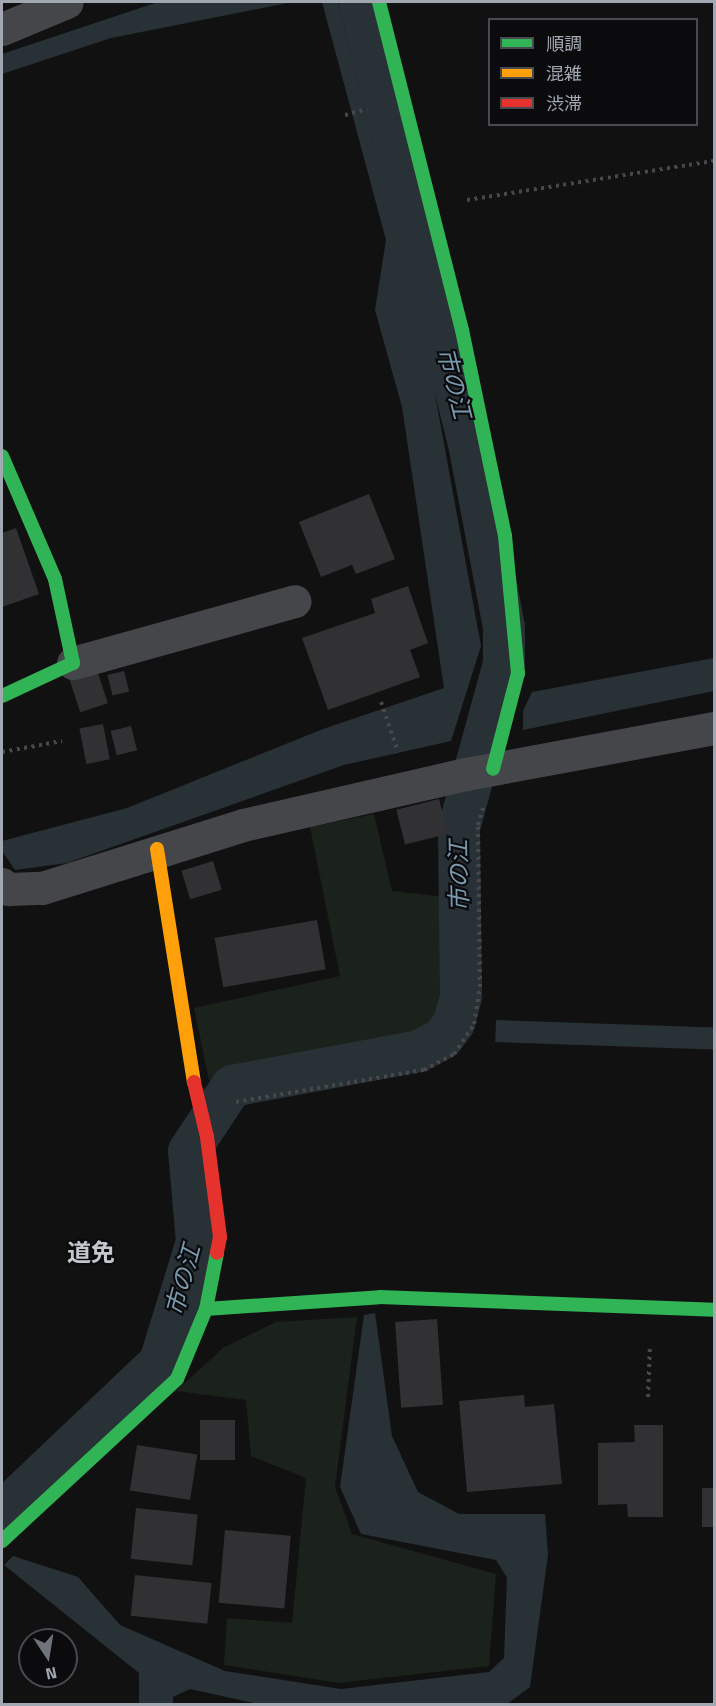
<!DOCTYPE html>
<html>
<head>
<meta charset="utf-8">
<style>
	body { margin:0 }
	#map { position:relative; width:716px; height:1706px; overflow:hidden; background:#111; font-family:"Titillium Web","Noto Sans JP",sans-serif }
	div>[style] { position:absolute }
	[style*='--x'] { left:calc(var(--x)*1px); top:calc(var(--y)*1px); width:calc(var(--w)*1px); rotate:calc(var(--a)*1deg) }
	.green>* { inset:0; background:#1b211b }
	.water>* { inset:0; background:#283136; transform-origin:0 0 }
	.canal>* { height:42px; margin:-21px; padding:0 21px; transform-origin:21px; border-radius:21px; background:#283136 }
	.building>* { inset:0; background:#313133; transform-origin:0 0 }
	.path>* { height:4px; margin-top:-2px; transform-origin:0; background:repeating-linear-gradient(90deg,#47484b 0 3px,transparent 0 7.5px) }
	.street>* { height:33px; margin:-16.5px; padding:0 16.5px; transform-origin:16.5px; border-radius:16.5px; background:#454649 }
	.fast>* { height:14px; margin:-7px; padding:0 7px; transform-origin:7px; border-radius:7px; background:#30b455 }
	.slow>* { height:14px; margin:-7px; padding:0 7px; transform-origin:7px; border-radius:7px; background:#ff9f0a }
	.jam>* { height:14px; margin:-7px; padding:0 7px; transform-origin:7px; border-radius:7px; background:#e5322d }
	span { translate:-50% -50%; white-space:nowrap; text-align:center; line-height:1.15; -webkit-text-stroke:4.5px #0b0b0d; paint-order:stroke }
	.water-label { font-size:24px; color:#7999ad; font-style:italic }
	.neighbourhood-label { font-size:24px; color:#c2c7ce; font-weight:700 }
	.frame { position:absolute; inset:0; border:3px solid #a2a8b2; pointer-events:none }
	.legend { position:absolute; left:488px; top:18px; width:210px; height:108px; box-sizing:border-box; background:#0b0b0d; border:2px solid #474a4f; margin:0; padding:8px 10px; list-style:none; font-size:18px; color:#a2a8b2 }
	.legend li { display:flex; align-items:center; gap:12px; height:30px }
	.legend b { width:30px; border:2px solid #474a4f }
	.north { position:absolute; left:18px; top:1628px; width:60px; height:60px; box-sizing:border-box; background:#0b0b0d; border:2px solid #474a4f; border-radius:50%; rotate:168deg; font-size:16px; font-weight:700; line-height:24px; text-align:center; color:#a2a8b2 }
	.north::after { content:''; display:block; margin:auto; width:21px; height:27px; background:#6f737a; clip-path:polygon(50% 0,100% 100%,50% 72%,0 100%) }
</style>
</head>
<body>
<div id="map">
	<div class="green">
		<i style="clip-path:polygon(374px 814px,392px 891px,445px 897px,446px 1014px,423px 1039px,209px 1080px,194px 1008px,340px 976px,310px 827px)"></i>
		<i style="clip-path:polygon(357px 1317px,335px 1487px,352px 1534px,496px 1574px,489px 1666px,339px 1683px,224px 1665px,227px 1618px,292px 1623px,306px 1478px,251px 1456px,246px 1400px,176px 1391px,223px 1348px,276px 1322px)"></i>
	</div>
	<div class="water">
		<i style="clip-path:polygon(158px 2px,293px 2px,111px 38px,2px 74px,2px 54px)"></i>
		<i style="clip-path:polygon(322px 2px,338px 2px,432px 378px,481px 646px,451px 741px,344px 765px,67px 863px,15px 870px,2px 851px,2px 841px,127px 808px,323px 729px,444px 688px,402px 407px,375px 310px,386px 240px)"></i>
		<i style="clip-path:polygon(714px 658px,714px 691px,523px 730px,523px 711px,532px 692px)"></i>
		<i style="left:496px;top:1020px;width:218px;height:22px;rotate:2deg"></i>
		<i style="clip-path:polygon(375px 1313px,392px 1436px,418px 1492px,459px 1514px,545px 1514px,548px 1555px,530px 1687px,507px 1704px,258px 1704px,190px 1689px,173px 1697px,173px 1704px,139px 1704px,139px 1673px,4px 1565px,13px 1556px,78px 1577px,120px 1625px,225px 1671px,341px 1689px,489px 1672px,504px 1658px,507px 1578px,496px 1560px,361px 1534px,340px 1487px,364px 1315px)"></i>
	</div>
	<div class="canal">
		<i style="--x:2;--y:1512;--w:218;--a:-43.5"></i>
		<i style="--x:160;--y:1362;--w:126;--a:-72.9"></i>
		<i style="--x:197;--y:1242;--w:91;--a:-95"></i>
		<i style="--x:189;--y:1151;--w:78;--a:-56.5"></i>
		<i style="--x:232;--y:1086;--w:190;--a:-10.6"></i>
		<i style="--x:419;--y:1051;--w:26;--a:-28"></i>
		<i style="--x:442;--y:1039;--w:20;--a:-53"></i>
		<i style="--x:454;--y:1023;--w:27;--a:-75"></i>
		<i style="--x:461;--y:997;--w:169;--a:-90.7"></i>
		<i style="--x:459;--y:828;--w:171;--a:-74.7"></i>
		<i style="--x:504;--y:663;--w:36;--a:-90"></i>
		<i style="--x:504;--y:627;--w:182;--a:-100.8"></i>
		<i style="--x:470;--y:448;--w:459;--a:-103.9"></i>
	</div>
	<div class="building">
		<i style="clip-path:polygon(369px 494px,395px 559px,356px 574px,352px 565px,321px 577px,299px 522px)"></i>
		<i style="clip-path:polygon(16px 528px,39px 594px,2px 607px,2px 533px)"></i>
		<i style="clip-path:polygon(408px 586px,428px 643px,410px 650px,420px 677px,328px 710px,302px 638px,375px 613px,371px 599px)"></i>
		<i style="left:97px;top:670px;width:35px;height:29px;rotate:72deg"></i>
		<i style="left:124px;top:671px;width:21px;height:17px;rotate:76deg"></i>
		<i style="left:103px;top:724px;width:36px;height:24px;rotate:79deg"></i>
		<i style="left:131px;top:726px;width:25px;height:21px;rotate:76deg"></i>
		<i style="left:439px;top:799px;width:36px;height:44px;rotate:76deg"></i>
		<i style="left:213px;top:861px;width:30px;height:33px;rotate:73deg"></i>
		<i style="left:317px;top:920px;width:50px;height:104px;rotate:80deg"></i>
		<i style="left:437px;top:1319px;width:86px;height:42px;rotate:86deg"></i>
		<i style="clip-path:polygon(524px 1395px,525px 1407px,554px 1404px,562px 1484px,467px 1492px,459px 1401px)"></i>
		<i style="left:235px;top:1420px;width:40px;height:35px;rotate:90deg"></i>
		<i style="clip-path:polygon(634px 1425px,663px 1425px,663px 1517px,628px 1517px,627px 1504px,598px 1505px,598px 1443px,635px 1442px)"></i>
		<i style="left:137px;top:1445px;width:61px;height:46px;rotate:9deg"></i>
		<i style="left:702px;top:1488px;width:12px;height:39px"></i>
		<i style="left:136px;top:1508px;width:62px;height:51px;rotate:6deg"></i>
		<i style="left:225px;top:1530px;width:66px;height:73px;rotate:5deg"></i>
		<i style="left:135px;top:1575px;width:77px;height:41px;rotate:6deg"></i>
	</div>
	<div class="path">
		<i style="--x:345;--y:115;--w:23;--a:-15"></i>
		<i style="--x:467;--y:200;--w:250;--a:-9"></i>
		<i style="--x:381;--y:702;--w:53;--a:71.2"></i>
		<i style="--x:2;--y:752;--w:61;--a:-10.4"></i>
		<i style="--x:236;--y:1102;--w:191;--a:-9.7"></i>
		<i style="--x:424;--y:1070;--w:34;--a:-28"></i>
		<i style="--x:454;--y:1054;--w:36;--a:-56"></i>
		<i style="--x:474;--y:1024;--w:37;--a:-81"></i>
		<i style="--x:480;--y:987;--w:162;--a:-90.7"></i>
		<i style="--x:478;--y:825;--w:18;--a:-74"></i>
		<i style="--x:648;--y:1397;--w:52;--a:-87.8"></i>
	</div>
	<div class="street">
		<i style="--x:2;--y:29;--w:70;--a:-22.6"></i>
		<i style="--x:73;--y:663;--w:230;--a:-15.6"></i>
		<i style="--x:2;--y:884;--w:9;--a:36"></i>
		<i style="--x:9;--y:889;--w:33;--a:-2"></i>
		<i style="--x:42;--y:888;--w:211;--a:-17.4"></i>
		<i style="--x:243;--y:825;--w:229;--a:-12.9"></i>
		<i style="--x:466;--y:774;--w:252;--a:-10.5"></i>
	</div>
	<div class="fast">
		<i style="--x:379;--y:2;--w:338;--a:75.8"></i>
		<i style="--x:462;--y:330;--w:210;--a:78.2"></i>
		<i style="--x:505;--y:536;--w:138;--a:84.6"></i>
		<i style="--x:518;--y:673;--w:99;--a:104.6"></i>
		<i style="--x:2;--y:456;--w:134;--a:66.7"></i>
		<i style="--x:55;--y:579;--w:86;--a:77.9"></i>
		<i style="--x:73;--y:663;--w:78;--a:155.1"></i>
		<i style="--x:206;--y:1309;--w:174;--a:-3.9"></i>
		<i style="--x:380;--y:1297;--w:334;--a:2.2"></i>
		<i style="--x:2;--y:1541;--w:238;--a:-42.8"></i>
		<i style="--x:177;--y:1379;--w:76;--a:-67.5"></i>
		<i style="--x:206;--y:1309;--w:57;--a:-78.9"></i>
	</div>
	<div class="slow">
		<i style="--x:157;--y:849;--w:236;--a:81"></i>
	</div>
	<div class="jam">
		<i style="--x:194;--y:1082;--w:57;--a:76.7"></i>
		<i style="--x:207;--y:1137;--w:101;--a:82.6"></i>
		<i style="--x:220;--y:1237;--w:16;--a:101"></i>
	</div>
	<div class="water-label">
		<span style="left:454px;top:383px;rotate:76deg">市の江</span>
		<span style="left:459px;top:876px;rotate:-91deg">市の江</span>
		<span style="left:183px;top:1280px;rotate:-75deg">市の江</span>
	</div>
	<div class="neighbourhood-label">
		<span style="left:91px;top:1253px">道免</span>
	</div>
	<div class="frame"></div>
	<ul class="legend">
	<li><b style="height:8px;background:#30b455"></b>順調</li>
	<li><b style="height:8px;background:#ff9f0a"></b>混雑</li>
	<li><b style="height:8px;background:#e5322d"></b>渋滞</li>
	</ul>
	<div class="north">N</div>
</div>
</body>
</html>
